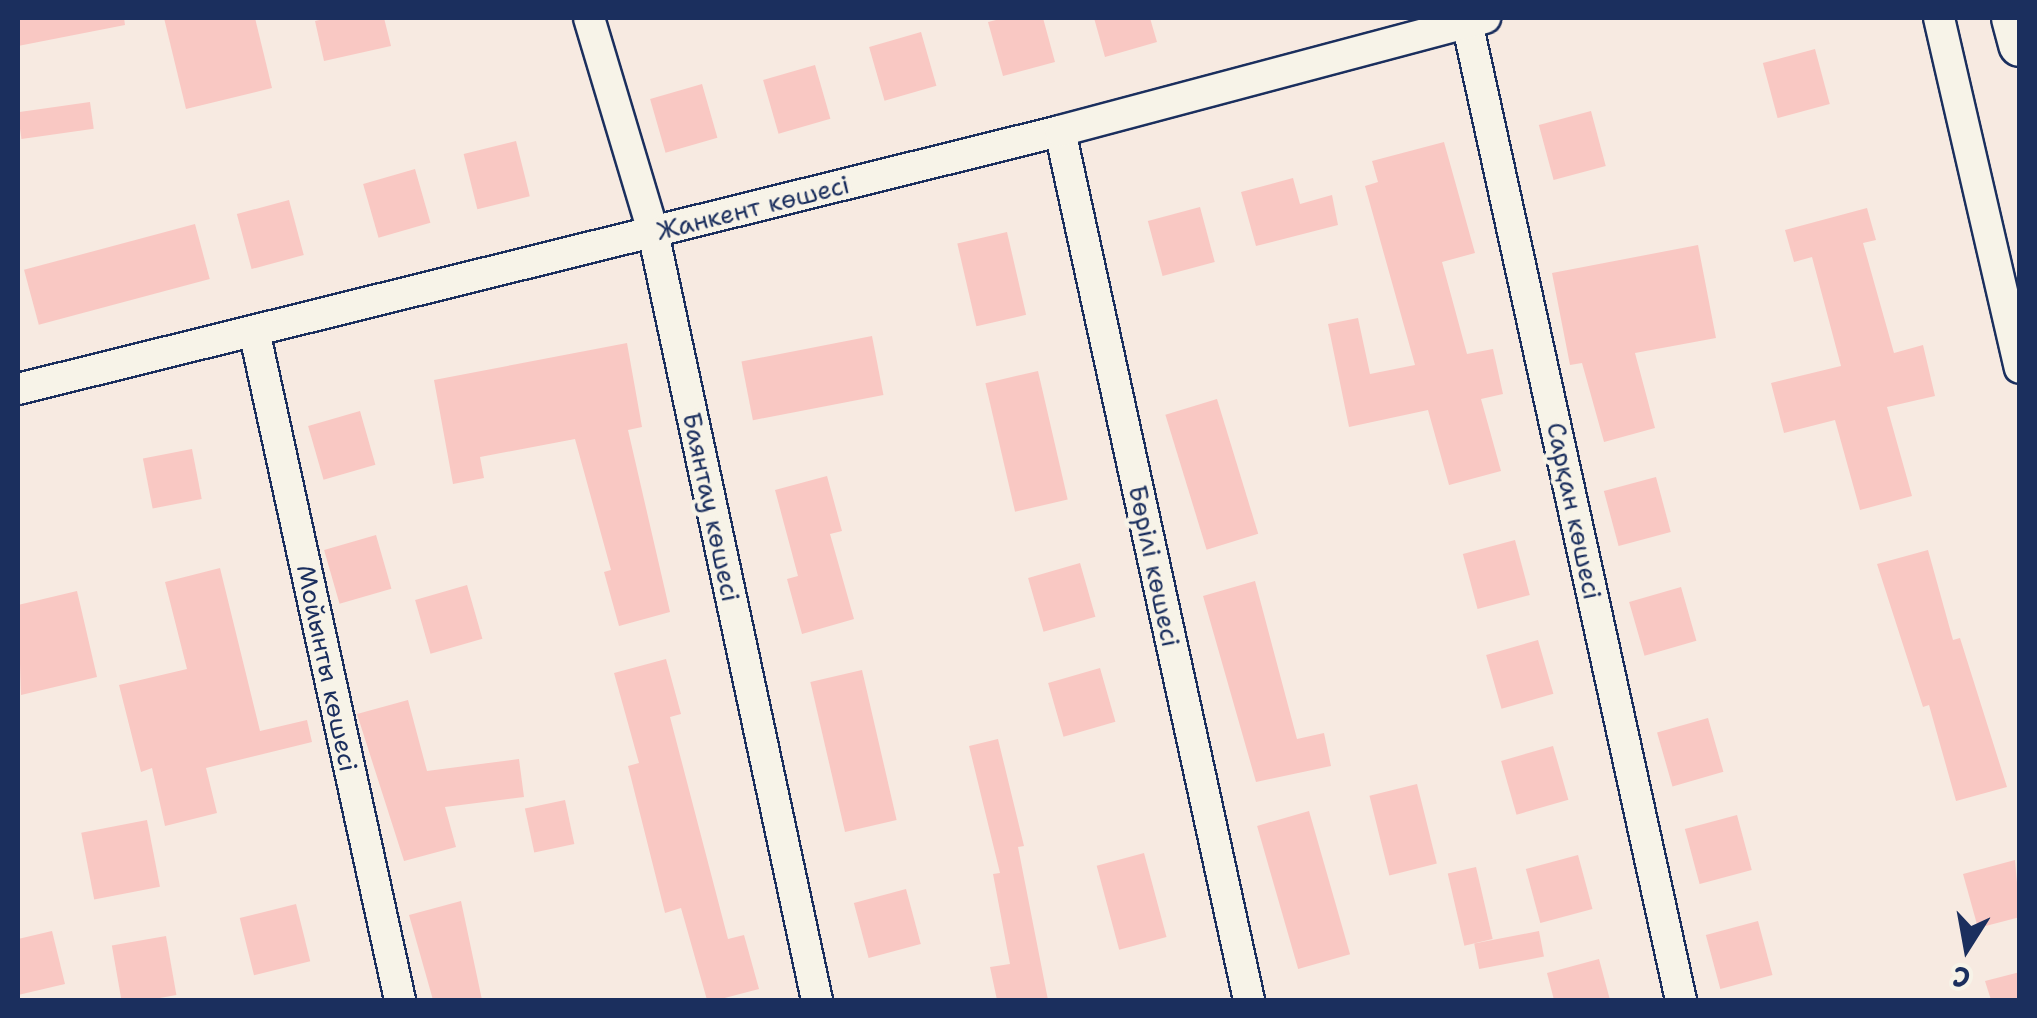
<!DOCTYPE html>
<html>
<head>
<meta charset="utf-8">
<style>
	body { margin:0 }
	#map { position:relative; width:2037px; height:1018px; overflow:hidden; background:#f7eae1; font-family:"Shantell Sans",sans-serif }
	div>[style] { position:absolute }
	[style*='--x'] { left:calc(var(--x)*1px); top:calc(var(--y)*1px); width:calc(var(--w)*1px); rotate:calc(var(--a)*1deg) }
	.building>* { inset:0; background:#f9c8c3; transform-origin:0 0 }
	.roads { filter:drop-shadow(2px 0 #1b2f5e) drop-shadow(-2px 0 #1b2f5e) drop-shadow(0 2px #1b2f5e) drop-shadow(0 -2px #1b2f5e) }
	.minor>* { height:30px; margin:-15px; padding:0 15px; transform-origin:15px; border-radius:15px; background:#f7f3e8 }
	.secondary>* { height:42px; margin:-21px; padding:0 21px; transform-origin:21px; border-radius:21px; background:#f7f3e8 }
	span { translate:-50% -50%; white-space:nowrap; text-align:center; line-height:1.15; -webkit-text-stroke:9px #f7f3e8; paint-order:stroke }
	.street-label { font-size:25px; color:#1b2f5e }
	.frame { position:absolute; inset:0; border:20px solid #1b2f5e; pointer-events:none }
	.north { position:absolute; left:1917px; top:898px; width:100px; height:100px; -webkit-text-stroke:8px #f7f3e8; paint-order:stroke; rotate:191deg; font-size:28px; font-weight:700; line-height:40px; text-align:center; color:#1b2f5e }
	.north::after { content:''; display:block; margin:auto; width:35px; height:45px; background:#1b2f5e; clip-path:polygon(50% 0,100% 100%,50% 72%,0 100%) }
</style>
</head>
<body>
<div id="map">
	<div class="building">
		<i style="clip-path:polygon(18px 18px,124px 18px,125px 25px,18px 46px)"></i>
		<i style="clip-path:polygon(164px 18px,255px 18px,272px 88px,186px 109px)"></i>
		<i style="clip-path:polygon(328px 18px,384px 18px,391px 46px,324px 61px,315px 21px)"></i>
		<i style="clip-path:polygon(1004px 18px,1043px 18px,1055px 62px,1003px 76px,988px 22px)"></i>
		<i style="clip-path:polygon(1094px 18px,1150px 18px,1157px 42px,1105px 57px)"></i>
		<i style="left:921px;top:32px;width:56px;height:54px;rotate:74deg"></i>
		<i style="left:1815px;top:49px;width:57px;height:54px;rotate:75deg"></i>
		<i style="left:815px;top:65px;width:56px;height:54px;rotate:74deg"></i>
		<i style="left:702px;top:84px;width:56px;height:54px;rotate:74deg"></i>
		<i style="left:90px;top:102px;width:27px;height:73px;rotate:82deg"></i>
		<i style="left:1591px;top:111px;width:57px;height:54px;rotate:75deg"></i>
		<i style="left:516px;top:141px;width:57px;height:54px;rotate:76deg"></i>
		<i style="clip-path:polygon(1444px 142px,1475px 253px,1442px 262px,1467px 354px,1493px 349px,1503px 394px,1481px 399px,1501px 471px,1449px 485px,1428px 410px,1349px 427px,1328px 324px,1358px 318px,1370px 374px,1415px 365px,1365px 186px,1378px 182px,1372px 161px)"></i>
		<i style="left:415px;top:169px;width:56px;height:54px;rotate:74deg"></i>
		<i style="clip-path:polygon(1293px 178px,1300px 204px,1332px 195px,1338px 225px,1256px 246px,1241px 192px)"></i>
		<i style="left:289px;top:200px;width:57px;height:54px;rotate:75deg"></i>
		<i style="left:1200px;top:207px;width:57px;height:54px;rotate:75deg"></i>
		<i style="clip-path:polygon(1867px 208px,1876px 240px,1863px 243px,1894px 353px,1923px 345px,1935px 396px,1887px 407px,1912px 496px,1860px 510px,1835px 420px,1784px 433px,1771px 383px,1841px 366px,1812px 257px,1794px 262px,1785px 230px)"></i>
		<i style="left:195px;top:224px;width:57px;height:177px;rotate:75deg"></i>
		<i style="left:1007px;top:232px;width:85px;height:51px;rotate:77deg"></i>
		<i style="clip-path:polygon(1698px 245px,1716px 338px,1635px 353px,1655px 428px,1604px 442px,1582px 363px,1570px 365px,1552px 273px)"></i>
		<i style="left:872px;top:336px;width:60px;height:133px;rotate:79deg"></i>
		<i style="clip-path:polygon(627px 343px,642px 427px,628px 430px,670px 612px,619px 626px,604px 572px,611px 570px,575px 439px,480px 457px,484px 478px,453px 484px,434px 380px)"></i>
		<i style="left:1038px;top:371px;width:132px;height:54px;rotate:77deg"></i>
		<i style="left:1217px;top:399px;width:141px;height:54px;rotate:73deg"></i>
		<i style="left:360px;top:411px;width:56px;height:54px;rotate:74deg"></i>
		<i style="left:192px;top:449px;width:51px;height:50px;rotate:79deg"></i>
		<i style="clip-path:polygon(827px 476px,842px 531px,830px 534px,854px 619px,802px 634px,787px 579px,798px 576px,775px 490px)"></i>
		<i style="left:1656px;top:477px;width:57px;height:54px;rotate:75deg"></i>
		<i style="left:376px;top:535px;width:56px;height:54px;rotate:74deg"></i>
		<i style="left:1515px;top:540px;width:57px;height:54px;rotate:75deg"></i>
		<i style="clip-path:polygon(1928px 550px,1953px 640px,1960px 638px,2007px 787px,1956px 801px,1929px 705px,1923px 707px,1877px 564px)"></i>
		<i style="left:1080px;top:563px;width:56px;height:54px;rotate:74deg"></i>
		<i style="clip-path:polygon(220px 568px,260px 731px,307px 720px,312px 742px,206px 768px,217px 813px,165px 826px,152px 768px,141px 772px,119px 685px,187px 669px,165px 582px)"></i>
		<i style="clip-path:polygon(1255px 581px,1297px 739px,1324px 733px,1331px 766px,1256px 782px,1203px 596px)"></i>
		<i style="left:467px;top:585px;width:56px;height:54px;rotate:74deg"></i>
		<i style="left:1681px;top:587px;width:56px;height:54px;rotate:74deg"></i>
		<i style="clip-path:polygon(77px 591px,97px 677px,21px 695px,18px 605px)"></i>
		<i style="left:1538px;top:640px;width:56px;height:54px;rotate:74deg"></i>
		<i style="clip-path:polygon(666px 659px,681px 714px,670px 717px,728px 939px,744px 935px,759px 989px,717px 1000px,707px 1000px,681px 908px,665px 913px,628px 766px,639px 763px,614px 673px)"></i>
		<i style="left:1100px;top:668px;width:56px;height:54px;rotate:74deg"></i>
		<i style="left:862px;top:670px;width:154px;height:53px;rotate:77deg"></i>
		<i style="clip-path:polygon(408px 700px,427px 771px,519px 759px,524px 797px,445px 807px,456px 847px,404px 861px,357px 714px)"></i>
		<i style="left:1708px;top:718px;width:56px;height:53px;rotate:74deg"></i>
		<i style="clip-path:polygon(998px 739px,1024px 846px,1018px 847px,1048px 1000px,997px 1000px,990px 967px,1010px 964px,993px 874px,1000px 873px,969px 746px)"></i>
		<i style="left:1553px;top:746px;width:56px;height:54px;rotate:74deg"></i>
		<i style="left:1417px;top:784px;width:82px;height:49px;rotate:76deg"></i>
		<i style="left:565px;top:800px;width:45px;height:41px;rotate:78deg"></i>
		<i style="left:1309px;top:811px;width:149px;height:54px;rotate:74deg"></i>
		<i style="left:1737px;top:815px;width:57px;height:54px;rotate:75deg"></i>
		<i style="left:147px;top:820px;width:68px;height:67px;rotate:79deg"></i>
		<i style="left:1144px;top:853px;width:87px;height:49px;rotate:75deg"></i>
		<i style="left:1578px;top:855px;width:56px;height:54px;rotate:75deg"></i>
		<i style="clip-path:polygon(2015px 860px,2020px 917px,1978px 928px,1963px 874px)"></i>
		<i style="left:1476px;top:867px;width:74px;height:29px;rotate:77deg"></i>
		<i style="left:906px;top:889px;width:57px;height:54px;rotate:75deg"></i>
		<i style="clip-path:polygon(461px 901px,482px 1000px,433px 1000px,409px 915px)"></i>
		<i style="left:296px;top:904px;width:59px;height:58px;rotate:76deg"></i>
		<i style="left:1758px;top:921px;width:56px;height:54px;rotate:75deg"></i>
		<i style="clip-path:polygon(52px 931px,65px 984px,18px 995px,18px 939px)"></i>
		<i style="left:1539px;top:931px;width:26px;height:66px;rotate:79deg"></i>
		<i style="left:166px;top:936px;width:60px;height:55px;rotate:80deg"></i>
		<i style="clip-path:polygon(1599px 959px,1610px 1000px,1554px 1000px,1547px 973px)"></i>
		<i style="clip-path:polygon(2020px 972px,2020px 1000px,1991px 1000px,1985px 981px)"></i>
	</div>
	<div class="roads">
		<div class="minor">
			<i style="--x:589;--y:18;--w:223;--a:73.3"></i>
			<i style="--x:653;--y:232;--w:785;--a:77.95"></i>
			<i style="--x:1939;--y:18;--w:359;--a:77"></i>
			<i style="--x:1467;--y:22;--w:1001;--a:77.66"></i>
			<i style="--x:1060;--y:131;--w:889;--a:77.73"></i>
			<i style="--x:255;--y:335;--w:681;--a:77.7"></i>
			<i style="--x:18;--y:389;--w:1073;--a:-13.91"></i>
			<i style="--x:1060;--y:131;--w:440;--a:-14.9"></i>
		</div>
		<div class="secondary">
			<i style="--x:2013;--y:18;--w:28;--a:75"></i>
		</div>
	</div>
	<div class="street-label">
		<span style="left:753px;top:208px;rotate:-14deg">Жанкент көшесі</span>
		<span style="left:711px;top:507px;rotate:78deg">Баянтау көшесі</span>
		<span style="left:1574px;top:511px;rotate:78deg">Сарқан көшесі</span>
		<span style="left:1154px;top:566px;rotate:78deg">Бөрілі көшесі</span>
		<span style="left:327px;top:668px;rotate:78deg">Мойынты көшесі</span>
	</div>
	<div class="frame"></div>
	<div class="north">С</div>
</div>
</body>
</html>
